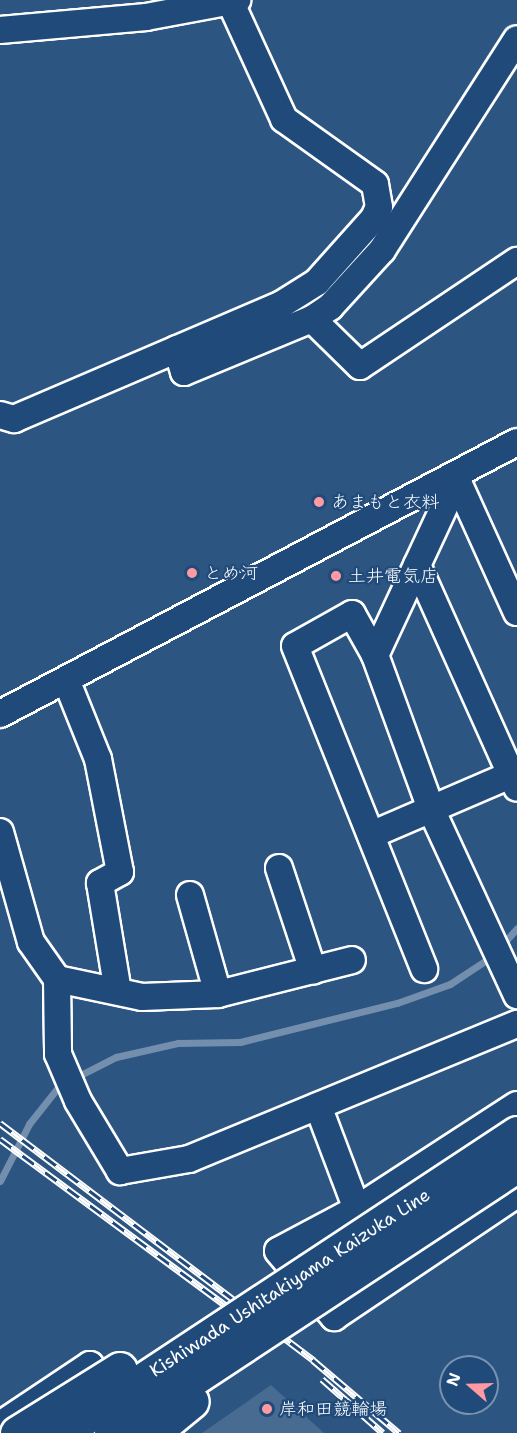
<!DOCTYPE html>
<html>
<head>
<meta charset="utf-8">
<style>
	body { margin:0 }
	#map { position:relative; width:517px; height:1433px; overflow:hidden; background:#2c5582; font-family:"Shantell Sans","Klee One",sans-serif }
	div>[style] { position:absolute }
	[style*='--x'] { left:calc(var(--x)*1px); top:calc(var(--y)*1px); width:calc(var(--w)*1px); rotate:calc(var(--a)*1deg) }
	.green>* { inset:0; background:#486b92 }
	.stream>* { height:7px; margin:-3.5px; padding:0 3.5px; transform-origin:3.5px; border-radius:3.5px; background:#748fad }
	.roads { filter:drop-shadow(2px 0 #fff) drop-shadow(-2px 0 #fff) drop-shadow(0 2px #fff) drop-shadow(0 -2px #fff) }
	.street>* { height:26px; margin:-13px; padding:0 13px; transform-origin:13px; border-radius:13px; background:#1f4a7a }
	.rail>* { height:7px; margin-top:-3.5px; transform-origin:0; background:repeating-linear-gradient(90deg,#1f4a7a 0 14px,#fff 0 28px); box-sizing:border-box; border-block:2px solid #fff }
	.bridges { filter:drop-shadow(2px 0 #fff) drop-shadow(-2px 0 #fff) drop-shadow(0 2px #fff) drop-shadow(0 -2px #fff) }
	.primary-bridge>* { height:33px; margin:-16.5px; padding:0 16.5px; transform-origin:16.5px; border-radius:16.5px; background:#1f4a7a }
	.dots>* { width:16px; height:16px; translate:-50% -50%; box-sizing:border-box; border:3px solid #1f4a7a; border-radius:50% }
	span { translate:-50% -50%; white-space:nowrap; text-align:center; line-height:1.15; -webkit-text-stroke:4.5px #1f4a7a; paint-order:stroke }
	.poi-label { font-size:18px; color:#fff }
	.left { translate:0 -50%; text-align:left }
	.street-label { font-size:18px; color:#fff }
	.north { position:absolute; left:439px; top:1355px; width:60px; height:60px; box-sizing:border-box; background:#1f4a7a; border:2px solid #7992af; border-radius:50%; rotate:290deg; font-size:16px; font-weight:700; line-height:24px; text-align:center; color:#fff }
	.north::after { content:''; display:block; margin:auto; width:21px; height:27px; background:#ff9aa2; clip-path:polygon(50% 0,100% 100%,50% 72%,0 100%) }
</style>
</head>
<body>
<div id="map">
	<div class="green">
		<i style="clip-path:polygon(271px 1385px,324px 1433px,202px 1433px)"></i>
	</div>
	<div class="stream">
		<i style="--x:501;--y:946;--w:24;--a:-48"></i>
		<i style="--x:0;--y:1181;--w:64;--a:-63"></i>
		<i style="--x:29;--y:1124;--w:48;--a:-51.7"></i>
		<i style="--x:59;--y:1086;--w:64;--a:-27"></i>
		<i style="--x:116;--y:1057;--w:64;--a:-12.7"></i>
		<i style="--x:178;--y:1043;--w:62;--a:-0.9"></i>
		<i style="--x:240;--y:1042;--w:162;--a:-14"></i>
		<i style="--x:397;--y:1003;--w:56;--a:-19.7"></i>
		<i style="--x:450;--y:984;--w:53;--a:-33.4"></i>
	</div>
	<div class="roads">
		<div class="street">
			<i style="--x:0;--y:30;--w:147;--a:-5.1"></i>
			<i style="--x:146;--y:17;--w:93;--a:-10.6"></i>
			<i style="--x:312;--y:319;--w:67;--a:44.4"></i>
			<i style="--x:360;--y:366;--w:189;--a:-33.8"></i>
			<i style="--x:177;--y:349;--w:24;--a:73"></i>
			<i style="--x:184;--y:372;--w:139;--a:-22.5"></i>
			<i style="--x:312;--y:319;--w:22;--a:-34"></i>
			<i style="--x:330;--y:307;--w:77;--a:-47.6"></i>
			<i style="--x:382;--y:250;--w:250;--a:-57.4"></i>
			<i style="--x:0;--y:415;--w:15;--a:16"></i>
			<i style="--x:14;--y:419;--w:292;--a:-23.2"></i>
			<i style="--x:282;--y:304;--w:41;--a:-32.2"></i>
			<i style="--x:317;--y:282;--w:86;--a:-48.3"></i>
			<i style="--x:374;--y:218;--w:12;--a:-66"></i>
			<i style="--x:379;--y:207;--w:23;--a:-100"></i>
			<i style="--x:375;--y:184;--w:112;--a:-144.5"></i>
			<i style="--x:284;--y:119;--w:128;--a:-114.6"></i>
			<i style="--x:460;--y:473;--w:201;--a:115"></i>
			<i style="--x:375;--y:655;--w:164;--a:70"></i>
			<i style="--x:431;--y:809;--w:205;--a:65.2"></i>
			<i style="--x:457;--y:480;--w:145;--a:65.6"></i>
			<i style="--x:417;--y:565;--w:244;--a:65.8"></i>
			<i style="--x:375;--y:655;--w:47;--a:-119.3"></i>
			<i style="--x:352;--y:614;--w:65;--a:150.7"></i>
			<i style="--x:295;--y:646;--w:348;--a:68.2"></i>
			<i style="--x:67;--y:682;--w:83;--a:68.1"></i>
			<i style="--x:98;--y:759;--w:115;--a:79"></i>
			<i style="--x:120;--y:872;--w:23;--a:151"></i>
			<i style="--x:100;--y:883;--w:110;--a:80.6"></i>
			<i style="--x:0;--y:714;--w:584;--a:-27.75"></i>
			<i style="--x:0;--y:832;--w:114;--a:74.3"></i>
			<i style="--x:31;--y:942;--w:45;--a:54.9"></i>
			<i style="--x:57;--y:979;--w:87;--a:12"></i>
			<i style="--x:142;--y:997;--w:76;--a:-2.3"></i>
			<i style="--x:218;--y:994;--w:138;--a:-14.2"></i>
			<i style="--x:371;--y:835;--w:159;--a:-23.3"></i>
			<i style="--x:279;--y:868;--w:108;--a:71.7"></i>
			<i style="--x:190;--y:895;--w:103;--a:74.2"></i>
			<i style="--x:57;--y:979;--w:75;--a:89.2"></i>
			<i style="--x:58;--y:1054;--w:51;--a:66.9"></i>
			<i style="--x:78;--y:1101;--w:82;--a:59"></i>
			<i style="--x:120;--y:1171;--w:70;--a:-9.9"></i>
			<i style="--x:189;--y:1159;--w:355;--a:-22.4"></i>
			<i style="--x:517;--y:1105;--w:191;--a:147"></i>
			<i style="--x:357;--y:1209;--w:89;--a:152"></i>
			<i style="--x:278;--y:1251;--w:87;--a:49.7"></i>
			<i style="--x:334;--y:1317;--w:220;--a:-33.9"></i>
			<i style="--x:318;--y:1106;--w:110;--a:69.3"></i>
			<i style="--x:0;--y:1425;--w:108;--a:-33.7"></i>
			<i style="--x:90;--y:1365;--w:39;--a:55"></i>
		</div>
	</div>
	<div class="rail">
		<i style="--x:0;--y:1123;--w:393;--a:37.1"></i>
		<i style="--x:313;--y:1360;--w:113;--a:40.3"></i>
		<i style="--x:0;--y:1139;--w:320;--a:36.4"></i>
		<i style="--x:322;--y:1379;--w:81;--a:41.5"></i>
	</div>
	<div class="bridges">
		<div class="primary-bridge">
			<i style="--x:17;--y:1433;--w:121;--a:-31.9"></i>
			<i style="--x:62;--y:1433;--w:545;--a:-33.4"></i>
			<i style="--x:111;--y:1433;--w:486;--a:-33.4"></i>
			<i style="--x:153;--y:1433;--w:50;--a:-39.4"></i>
		</div>
	</div>
	<div class="dots">
		<i style="left:319px;top:502px;background:#ff9aa2"></i>
		<i style="left:192px;top:573px;background:#ff9aa2"></i>
		<i style="left:336px;top:576px;background:#ff9aa2"></i>
		<i style="left:267px;top:1409px;background:#ff9aa2"></i>
	</div>
	<div class="poi-label">
		<span class="left" style="left:331px;top:502px">あまもと衣料</span>
		<span class="left" style="left:204px;top:573px">とめ河</span>
		<span class="left" style="left:348px;top:576px">土井電気店</span>
		<span class="left" style="left:279px;top:1409px">岸和田競輪場</span>
	</div>
	<div class="street-label">
		<span style="left:290px;top:1283px;rotate:-33deg">Kishiwada Ushitakiyama Kaizuka Line</span>
	</div>
	<div class="north">N</div>
</div>
</body>
</html>
